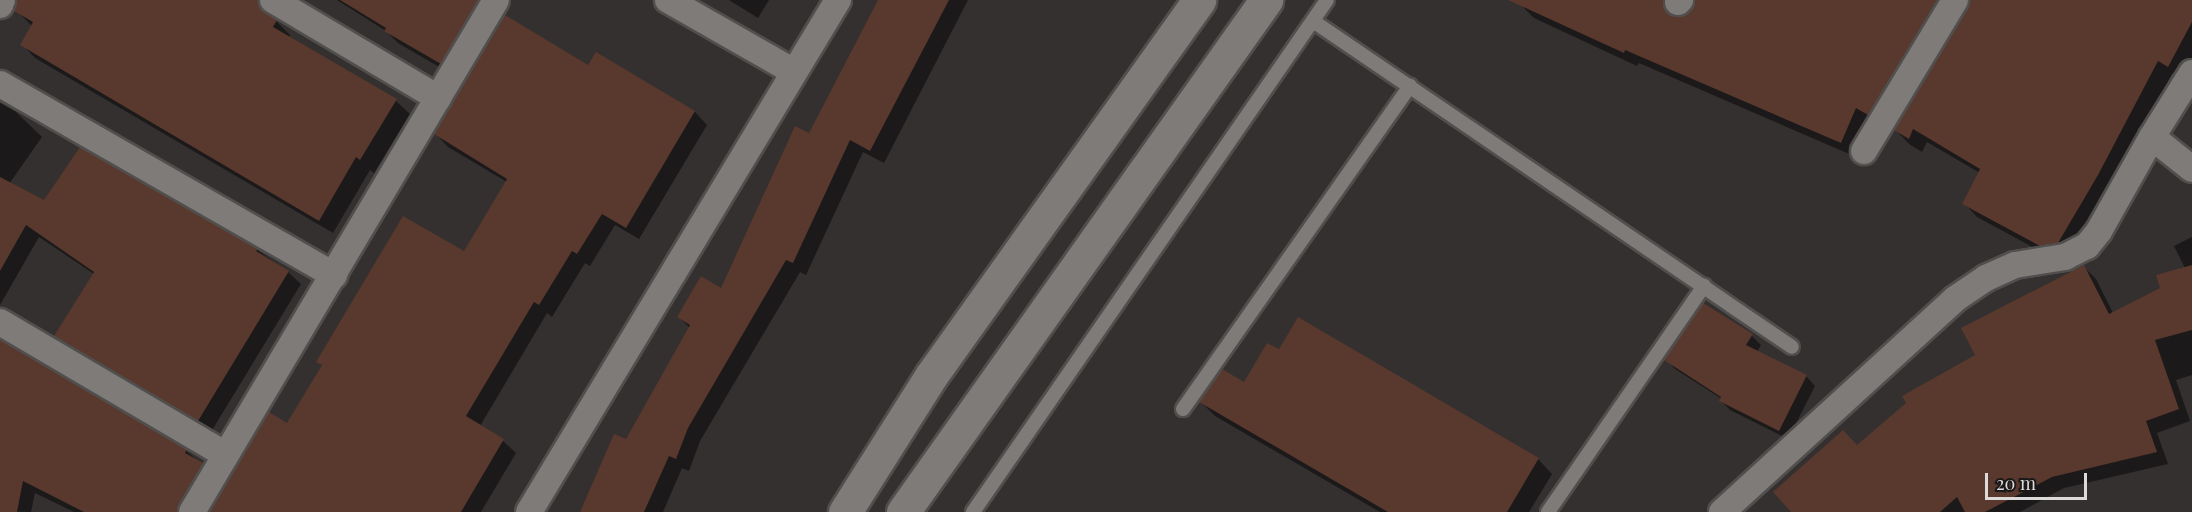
<!DOCTYPE html>
<html>
<head>
<meta charset="utf-8">
<style>
	body { margin:0 }
	#map { position:relative; width:2192px; height:512px; overflow:hidden; background:#33302f; font-family:"Playfair Display",serif }
	div>[style] { position:absolute }
	[style*='--x'] { left:calc(var(--x)*1px); top:calc(var(--y)*1px); width:calc(var(--w)*1px); rotate:calc(var(--a)*1deg) }
	.shadow>* { inset:0; background:#0007 }
	.building>* { inset:0; background:#59382d }
	.roads { filter:drop-shadow(2px 0 #514f4e) drop-shadow(-2px 0 #514f4e) drop-shadow(0 2px #514f4e) drop-shadow(0 -2px #514f4e) }
	.service>* { height:14px; margin:-7px; padding:0 7px; transform-origin:7px; border-radius:7px; background:#7e7b79 }
	.minor>* { height:26px; margin:-13px; padding:0 13px; transform-origin:13px; border-radius:13px; background:#7e7b79 }
	.secondary>* { height:33px; margin:-16.5px; padding:0 16.5px; transform-origin:16.5px; border-radius:16.5px; background:#7e7b79 }
	span { translate:-50% -50%; white-space:nowrap; text-align:center; line-height:1.15; -webkit-text-stroke:6px #1a1818; paint-order:stroke }
	.scale { position:absolute; left:1985px; top:473px; width:102px; height:27px; box-sizing:border-box; border:3px solid #dddbda; border-top:0; padding-left:8px; font-size:18px; line-height:21px; white-space:nowrap; color:#dddbda; -webkit-text-stroke:4px #1a1818; paint-order:stroke }
</style>
</head>
<body>
<div id="map">
	<div class="shadow">
		<i style="clip-path:polygon(18px 0,253px 0,251px 4px,276px 21px,290px 35px,289px 37px,396px 101px,410px 114px,374px 173px,370px 170px,333px 233px,35px 58px,22px 44px,32px 26px,16px 10px)"></i>
		<i style="clip-path:polygon(337px 0,477px 0,490px 13px,453px 75px,398px 43px,386px 31px)"></i>
		<i style="clip-path:polygon(729px 0,769px 0,758px 18px)"></i>
		<i style="clip-path:polygon(880px 0,968px 0,884px 163px,863px 152px,806px 275px,800px 272px,700px 441px,689px 471px,682px 468px,663px 512px,581px 512px,627px 441px,690px 328px,679px 317px,721px 290px,810px 135px)"></i>
		<i style="clip-path:polygon(1523px 0,1688px 0,1680px 5px,1677px 18px,1683px 18px,1696px 5px,1696px 0,1962px 0,1854px 156px,1639px 63px,1637px 66px,1534px 18px,1521px 5px)"></i>
		<i style="clip-path:polygon(1970px 0,2192px 0,2192px 60px,2182px 79px,2172px 74px,2111px 189px,2071px 256px,2055px 259px,1977px 217px,1964px 203px,1980px 173px,1927px 142px,1922px 152px,1909px 144px,1896px 130px,1969px 8px)"></i>
		<i style="clip-path:polygon(596px 54px,695px 112px,707px 125px,639px 239px,615px 225px,590px 266px,585px 263px,552px 317px,547px 313px,480px 426px,503px 441px,516px 453px,481px 512px,211px 512px,288px 426px,323px 366px,318px 362px,464px 253px,507px 182px,448px 147px,436px 134px,589px 67px)"></i>
		<i style="clip-path:polygon(0 103px,16px 112px,42px 137px,9px 184px,44px 202px,257px 250px,288px 272px,301px 284px,211px 432px,68px 349px,56px 336px,94px 274px,39px 237px,0 305px)"></i>
		<i style="clip-path:polygon(2192px 237px,2192px 375px,2176px 380px,2190px 421px,2157px 433px,2168px 464px,2064px 488px,2020px 512px,1793px 512px,1858px 447px,1977px 356px,2084px 267px,2096px 279px,2113px 313px,2162px 289px,2185px 268px,2174px 246px)"></i>
		<i style="clip-path:polygon(1752px 336px,1761px 345px,1757px 352px,1806px 376px,1815px 386px,1788px 439px,1730px 410px,1721px 401px,1722px 399px,1675px 369px,1666px 359px)"></i>
		<i style="clip-path:polygon(0 341px,186px 451px,203px 465px,215px 477px,196px 512px,74px 512px,35px 493px,31px 512px,0 511px)"></i>
		<i style="clip-path:polygon(1201px 402px,1538px 459px,1552px 474px,1529px 512px,1380px 512px,1215px 416px)"></i>
	</div>
	<div class="building">
		<i style="clip-path:polygon(17px 0,258px 0,260px 8px,277px 20px,273px 27px,397px 99px,360px 160px,356px 157px,319px 221px,20px 45px,33px 22px,14px 11px)"></i>
		<i style="clip-path:polygon(340px 0,479px 0,441px 64px,384px 31px,386px 28px)"></i>
		<i style="clip-path:polygon(878px 0,949px 0,870px 151px,850px 140px,793px 263px,786px 260px,688px 428px,676px 459px,669px 456px,644px 512px,580px 512px,614px 434px,626px 439px,690px 325px,677px 317px,701px 276px,721px 288px,795px 126px,809px 133px)"></i>
		<i style="clip-path:polygon(1508px 0,1663px 0,1667px 12px,1675px 17px,1689px 13px,1695px 0,1937px 0,1868px 115px,1856px 108px,1841px 143px,1625px 50px,1624px 53px)"></i>
		<i style="clip-path:polygon(1970px 0,2192px 0,2192px 22px,2168px 67px,2158px 61px,2098px 175px,2058px 243px,2040px 246px,1962px 204px,1980px 169px,1913px 129px,1909px 139px,1894px 130px,1968px 8px)"></i>
		<i style="clip-path:polygon(505px 15px,588px 65px,596px 52px,695px 111px,626px 228px,602px 214px,577px 254px,572px 251px,539px 305px,534px 302px,466px 416px,504px 439px,461px 512px,209px 512px,269px 412px,287px 423px,322px 365px,316px 362px,403px 216px,464px 251px,507px 179px,434px 134px)"></i>
		<i style="clip-path:polygon(80px 147px,258px 249px,256px 251px,289px 271px,198px 421px,54px 336px,94px 272px,26px 225px,0 271px,0 177px,44px 200px)"></i>
		<i style="clip-path:polygon(2084px 265px,2109px 314px,2160px 288px,2156px 275px,2192px 265px,2192px 330px,2155px 340px,2179px 409px,2146px 421px,2157px 452px,2052px 477px,1985px 512px,1965px 512px,1957px 497px,1940px 512px,1791px 512px,1773px 492px,1843px 430px,1857px 445px,1906px 403px,1902px 396px,1975px 355px,1961px 328px)"></i>
		<i style="clip-path:polygon(1703px 303px,1753px 334px,1746px 345px,1807px 375px,1779px 431px,1719px 401px,1721px 397px,1664px 360px)"></i>
		<i style="clip-path:polygon(1298px 317px,1539px 458px,1507px 512px,1388px 512px,1199px 402px,1222px 369px,1244px 382px,1267px 343px,1279px 349px)"></i>
		<i style="clip-path:polygon(0 339px,187px 449px,185px 453px,203px 463px,177px 512px,84px 512px,23px 481px,17px 512px,0 512px)"></i>
	</div>
	<div class="roads">
		<div class="service">
			<i style="--x:1313;--y:21;--w:579;--a:34.24"></i>
			<i style="--x:1183;--y:409;--w:395;--a:-54.9"></i>
			<i style="--x:973;--y:512;--w:622;--a:-55.34"></i>
			<i style="--x:1548;--y:512;--w:275;--a:-55.4"></i>
		</div>
		<div class="minor">
			<i style="--x:273;--y:0;--w:192;--a:30.7"></i>
			<i style="--x:668;--y:0;--w:145;--a:29.7"></i>
			<i style="--x:1678;--y:2;--w:3;--a:-45"></i>
			<i style="--x:0;--y:5;--w:5;--a:-68"></i>
			<i style="--x:2192;--y:73;--w:75;--a:122"></i>
			<i style="--x:2152;--y:137;--w:51;--a:38.7"></i>
			<i style="--x:0;--y:84;--w:385;--a:29.8"></i>
			<i style="--x:1864;--y:151;--w:176;--a:-58.9"></i>
			<i style="--x:0;--y:322;--w:262;--a:30.5"></i>
			<i style="--x:192;--y:512;--w:595;--a:-59.3"></i>
			<i style="--x:529;--y:512;--w:598;--a:-58.89"></i>
			<i style="--x:1722;--y:512;--w:316;--a:-42.4"></i>
			<i style="--x:1955;--y:299;--w:37;--a:-34"></i>
			<i style="--x:1986;--y:278;--w:32;--a:-24"></i>
			<i style="--x:2015;--y:265;--w:51;--a:-9.1"></i>
			<i style="--x:2065;--y:257;--w:25;--a:-27"></i>
			<i style="--x:2087;--y:246;--w:19;--a:-51"></i>
			<i style="--x:2099;--y:231;--w:108;--a:-60.6"></i>
		</div>
		<div class="secondary">
			<i style="--x:845;--y:512;--w:161;--a:-57.7"></i>
			<i style="--x:931;--y:376;--w:462;--a:-54.5"></i>
			<i style="--x:903;--y:512;--w:628;--a:-54.66"></i>
		</div>
	</div>
	<div class="scale">20 m</div>
</div>
</body>
</html>
